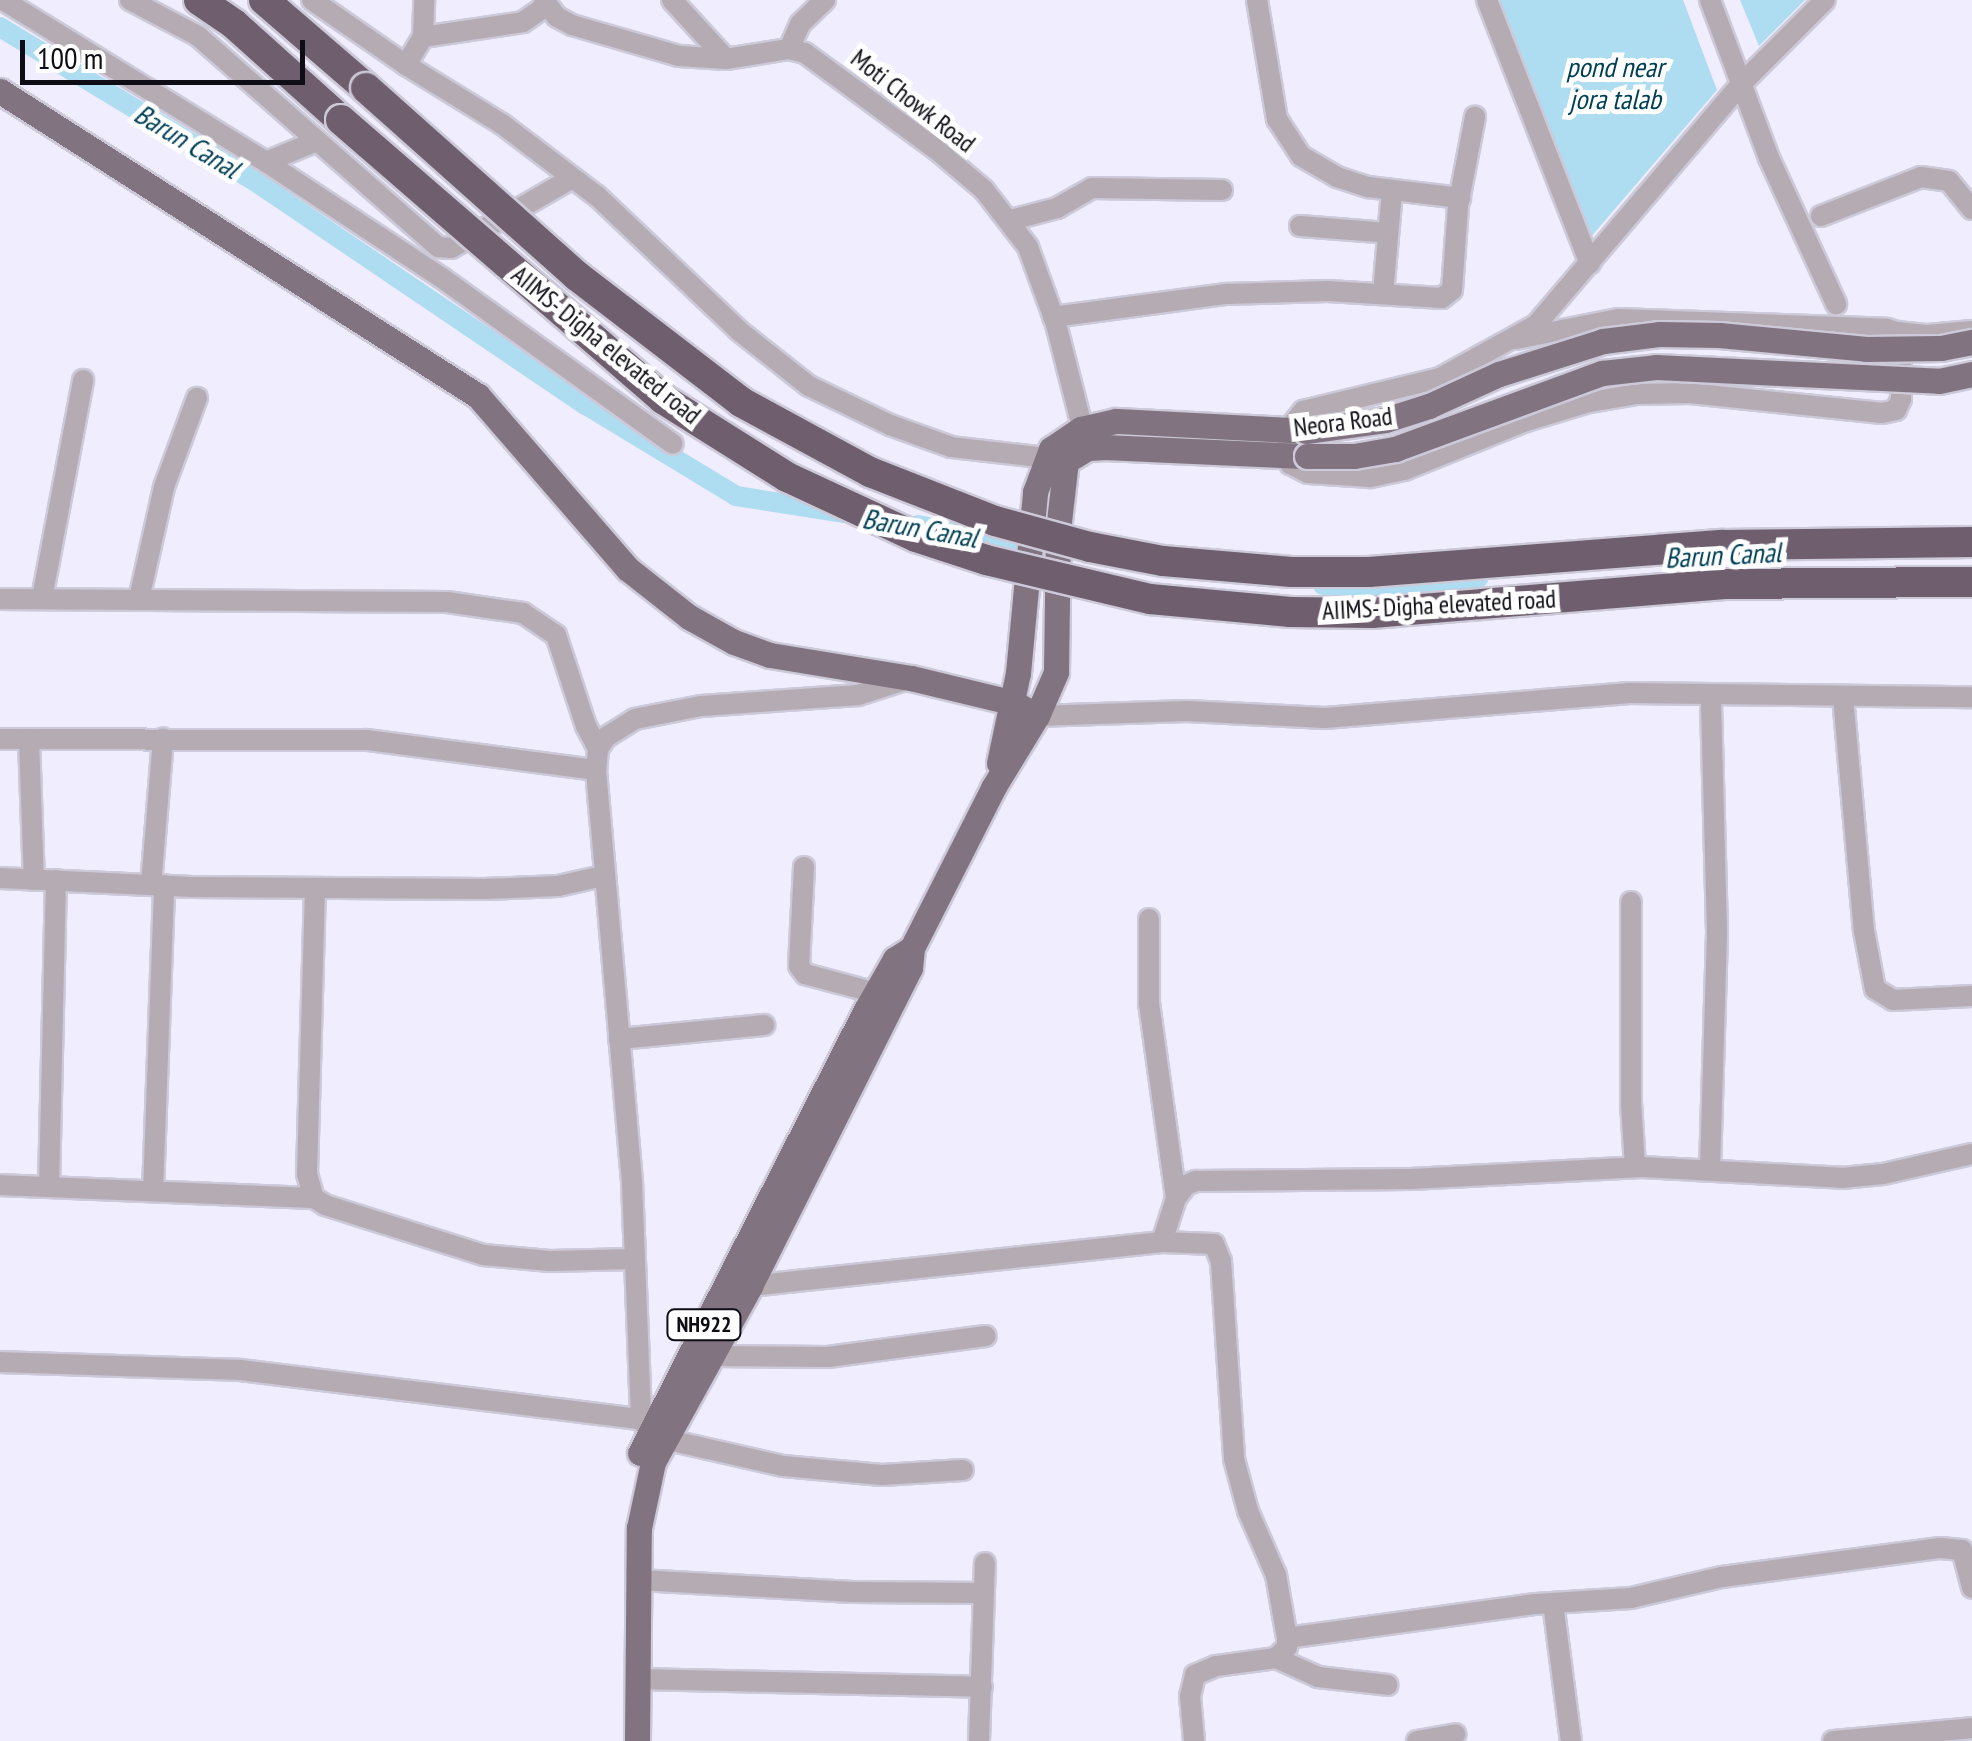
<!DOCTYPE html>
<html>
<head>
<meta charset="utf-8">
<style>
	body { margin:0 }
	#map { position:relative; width:1972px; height:1741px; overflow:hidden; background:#f0edff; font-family:"PT Sans Narrow",sans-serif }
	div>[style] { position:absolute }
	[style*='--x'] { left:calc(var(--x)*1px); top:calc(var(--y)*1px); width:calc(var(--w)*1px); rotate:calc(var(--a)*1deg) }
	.water>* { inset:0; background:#aedcf1 }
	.canal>* { height:20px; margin:-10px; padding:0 10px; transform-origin:10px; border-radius:10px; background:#aedcf1 }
	.roads { filter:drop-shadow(2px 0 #ccc9d9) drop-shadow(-2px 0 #ccc9d9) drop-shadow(0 2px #ccc9d9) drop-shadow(0 -2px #ccc9d9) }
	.minor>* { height:20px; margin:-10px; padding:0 10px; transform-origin:10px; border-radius:10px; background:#b4abb3 }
	.major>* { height:25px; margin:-12.5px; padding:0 12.5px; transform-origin:12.5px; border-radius:12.5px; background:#817380 }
	.highway>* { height:30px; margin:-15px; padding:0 15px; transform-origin:15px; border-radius:15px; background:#6f5f6e }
	.bridges { filter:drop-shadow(2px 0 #ccc9d9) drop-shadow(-2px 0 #ccc9d9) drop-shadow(0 2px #ccc9d9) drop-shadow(0 -2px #ccc9d9) }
	.major-bridge>* { height:25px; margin:-12.5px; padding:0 12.5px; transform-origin:12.5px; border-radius:12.5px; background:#817380 }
	.highway-bridge>* { height:30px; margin:-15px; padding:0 15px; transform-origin:15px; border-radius:15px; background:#6f5f6e }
	span { translate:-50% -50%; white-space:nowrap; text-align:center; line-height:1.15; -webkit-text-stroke:10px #fff; paint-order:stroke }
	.shield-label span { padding:2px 8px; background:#fff; border:2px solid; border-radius:8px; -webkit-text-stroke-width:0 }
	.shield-label { font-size:22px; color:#0e0c14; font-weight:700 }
	.street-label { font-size:25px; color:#0e0c14 }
	.water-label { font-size:28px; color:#004056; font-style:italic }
	.scale { position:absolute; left:20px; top:40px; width:285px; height:45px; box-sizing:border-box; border:5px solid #0e0c14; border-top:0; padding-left:12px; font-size:30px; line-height:35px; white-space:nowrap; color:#0e0c14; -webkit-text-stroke:8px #fff; paint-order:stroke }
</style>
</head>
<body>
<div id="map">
	<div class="water">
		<i style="clip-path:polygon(1500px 0,1683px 0,1717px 90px,1584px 245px)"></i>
		<i style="clip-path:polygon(1740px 0,1805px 0,1759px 46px)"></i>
	</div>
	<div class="canal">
		<i style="--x:0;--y:27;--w:303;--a:31.2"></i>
		<i style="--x:259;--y:184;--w:395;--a:34.1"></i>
		<i style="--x:586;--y:405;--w:175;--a:31.2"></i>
		<i style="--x:736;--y:496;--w:110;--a:8.9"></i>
		<i style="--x:918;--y:525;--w:126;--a:11"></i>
		<i style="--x:1323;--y:585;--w:51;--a:4.5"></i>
		<i style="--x:1374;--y:589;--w:105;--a:-6"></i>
	</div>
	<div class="roads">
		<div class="minor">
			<i style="--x:3;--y:0;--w:309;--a:31.6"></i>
			<i style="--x:266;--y:162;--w:55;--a:-22.4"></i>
			<i style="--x:130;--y:0;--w:77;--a:27.9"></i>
			<i style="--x:198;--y:36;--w:320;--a:41.3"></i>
			<i style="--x:438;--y:247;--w:13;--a:4"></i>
			<i style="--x:451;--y:248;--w:140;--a:-30"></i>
			<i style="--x:312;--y:0;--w:114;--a:34.7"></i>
			<i style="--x:406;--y:65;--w:113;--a:31.6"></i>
			<i style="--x:502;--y:124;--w:119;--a:37.2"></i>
			<i style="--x:597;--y:196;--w:195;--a:43.5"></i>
			<i style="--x:738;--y:330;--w:90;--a:38.3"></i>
			<i style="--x:809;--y:386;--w:90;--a:25.7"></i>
			<i style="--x:890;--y:425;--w:65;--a:19.8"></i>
			<i style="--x:951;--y:447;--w:97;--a:6.5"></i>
			<i style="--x:544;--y:0;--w:21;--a:53"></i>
			<i style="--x:557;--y:17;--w:17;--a:28"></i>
			<i style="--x:572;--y:25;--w:111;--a:16.2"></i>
			<i style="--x:679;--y:56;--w:47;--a:3.7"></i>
			<i style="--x:726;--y:59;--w:64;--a:-9"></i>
			<i style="--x:789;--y:49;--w:16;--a:14"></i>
			<i style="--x:805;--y:53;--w:164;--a:36.3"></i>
			<i style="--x:937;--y:150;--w:62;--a:40.4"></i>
			<i style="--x:984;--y:190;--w:72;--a:52.3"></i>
			<i style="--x:1028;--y:247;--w:82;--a:70"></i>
			<i style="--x:1056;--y:324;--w:122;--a:75.7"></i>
			<i style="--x:672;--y:0;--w:80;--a:47.5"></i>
			<i style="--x:1257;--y:0;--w:121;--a:80.5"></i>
			<i style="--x:1277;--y:119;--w:44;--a:57"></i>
			<i style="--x:1301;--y:156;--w:42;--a:30.3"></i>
			<i style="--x:1337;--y:177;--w:33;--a:18"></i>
			<i style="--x:1368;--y:187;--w:93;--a:6.8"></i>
			<i style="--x:1487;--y:0;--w:283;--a:68.7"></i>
			<i style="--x:1710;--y:0;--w:169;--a:69.5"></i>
			<i style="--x:1769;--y:158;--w:161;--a:65.3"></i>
			<i style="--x:423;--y:37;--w:101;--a:-8.5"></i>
			<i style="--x:523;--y:22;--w:28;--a:-35"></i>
			<i style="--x:789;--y:49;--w:27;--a:-66"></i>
			<i style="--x:800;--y:24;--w:35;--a:-44"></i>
			<i style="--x:406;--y:65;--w:33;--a:-59"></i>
			<i style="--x:423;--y:37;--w:37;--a:-88"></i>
			<i style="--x:266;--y:162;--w:211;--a:33.4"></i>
			<i style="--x:442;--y:278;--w:284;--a:35.7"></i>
			<i style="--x:1821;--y:216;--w:107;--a:-21.3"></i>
			<i style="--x:1921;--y:177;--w:28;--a:8"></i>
			<i style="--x:1949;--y:181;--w:36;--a:51"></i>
			<i style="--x:1011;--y:220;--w:48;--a:-14.6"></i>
			<i style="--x:1057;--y:208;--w:40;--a:-29.7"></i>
			<i style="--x:1092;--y:188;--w:130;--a:0.9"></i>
			<i style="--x:1300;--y:226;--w:88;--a:4.5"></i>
			<i style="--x:1383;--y:294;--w:102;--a:-85"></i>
			<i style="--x:1053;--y:317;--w:175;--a:-7.6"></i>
			<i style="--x:1226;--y:294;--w:102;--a:-1.7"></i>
			<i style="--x:1328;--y:291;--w:114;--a:3.5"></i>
			<i style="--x:1442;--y:298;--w:13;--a:-39"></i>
			<i style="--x:1452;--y:290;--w:84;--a:-85.9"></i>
			<i style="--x:1458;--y:206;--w:91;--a:-79.2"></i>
			<i style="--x:1897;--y:332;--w:31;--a:6"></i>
			<i style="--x:1928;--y:335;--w:44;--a:-5.2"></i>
			<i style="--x:1516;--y:339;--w:104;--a:-11.1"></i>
			<i style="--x:1618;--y:319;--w:269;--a:2.1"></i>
			<i style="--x:1887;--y:329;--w:10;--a:17"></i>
			<i style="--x:1897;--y:332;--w:10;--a:66"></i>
			<i style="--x:1901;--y:341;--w:58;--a:90"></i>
			<i style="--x:1901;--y:399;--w:12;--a:114"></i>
			<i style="--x:1896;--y:410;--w:14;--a:168"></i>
			<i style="--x:1882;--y:413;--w:193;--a:-174.1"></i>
			<i style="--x:1690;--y:393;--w:53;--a:178.9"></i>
			<i style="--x:1637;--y:394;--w:49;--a:170.5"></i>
			<i style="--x:1589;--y:402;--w:66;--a:163.2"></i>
			<i style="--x:1526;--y:421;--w:131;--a:158.1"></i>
			<i style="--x:1404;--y:470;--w:35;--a:168"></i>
			<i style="--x:1370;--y:477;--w:62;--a:-176.3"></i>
			<i style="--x:1308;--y:473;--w:20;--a:-153"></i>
			<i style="--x:1290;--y:464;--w:9;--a:-111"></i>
			<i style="--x:1287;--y:456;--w:25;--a:-90"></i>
			<i style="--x:1287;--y:431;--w:26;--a:-51"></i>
			<i style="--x:1303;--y:411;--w:141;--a:-13.5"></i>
			<i style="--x:1440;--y:378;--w:110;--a:-28.9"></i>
			<i style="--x:1536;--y:325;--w:315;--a:-49.6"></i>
			<i style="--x:1740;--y:85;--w:120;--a:-45"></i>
			<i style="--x:42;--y:598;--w:222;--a:-79.3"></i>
			<i style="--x:0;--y:599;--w:447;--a:0.4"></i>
			<i style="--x:447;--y:602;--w:77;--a:8.2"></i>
			<i style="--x:523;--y:613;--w:40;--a:34"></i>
			<i style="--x:556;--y:635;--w:96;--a:71.8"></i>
			<i style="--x:586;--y:726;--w:26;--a:62"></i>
			<i style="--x:139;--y:599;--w:115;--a:-77.4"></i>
			<i style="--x:164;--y:487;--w:95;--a:-69.7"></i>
			<i style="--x:911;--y:678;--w:56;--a:162.2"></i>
			<i style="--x:858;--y:695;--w:157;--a:176"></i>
			<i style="--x:701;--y:706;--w:67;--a:168.9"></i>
			<i style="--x:635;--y:719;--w:34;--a:148"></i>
			<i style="--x:606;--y:737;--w:14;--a:124"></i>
			<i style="--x:598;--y:749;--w:21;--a:95"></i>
			<i style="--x:596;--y:770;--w:414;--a:85"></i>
			<i style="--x:632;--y:1182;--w:237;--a:87.8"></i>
			<i style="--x:641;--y:1419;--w:14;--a:56"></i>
			<i style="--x:649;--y:1431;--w:17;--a:28"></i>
			<i style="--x:664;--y:1439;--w:122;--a:12.8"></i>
			<i style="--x:783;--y:1466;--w:99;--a:5.2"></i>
			<i style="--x:882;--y:1475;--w:81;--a:-3.5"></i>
			<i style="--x:1843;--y:697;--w:235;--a:84.9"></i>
			<i style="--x:1864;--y:931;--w:59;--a:79.3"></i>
			<i style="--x:1875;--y:989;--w:21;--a:31"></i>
			<i style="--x:1893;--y:1000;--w:79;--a:-2.9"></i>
			<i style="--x:1037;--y:716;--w:150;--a:-1.9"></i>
			<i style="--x:1187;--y:711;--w:138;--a:2.9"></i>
			<i style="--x:1325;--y:718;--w:306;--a:-4.7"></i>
			<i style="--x:1630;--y:693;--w:342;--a:0.7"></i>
			<i style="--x:0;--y:739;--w:367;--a:0.2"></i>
			<i style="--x:367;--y:740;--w:231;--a:7.5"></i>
			<i style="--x:29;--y:740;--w:140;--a:88"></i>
			<i style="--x:804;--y:867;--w:99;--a:92.9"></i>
			<i style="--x:799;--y:966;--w:10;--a:53"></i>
			<i style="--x:805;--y:974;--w:73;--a:15"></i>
			<i style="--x:0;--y:878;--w:192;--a:2.7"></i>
			<i style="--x:192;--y:887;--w:292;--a:0.4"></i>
			<i style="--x:484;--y:889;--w:74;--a:-2.3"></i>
			<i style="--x:558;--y:886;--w:46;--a:-12.5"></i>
			<i style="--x:151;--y:885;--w:147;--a:-85.3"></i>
			<i style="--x:315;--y:888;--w:286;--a:91.6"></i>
			<i style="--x:307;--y:1174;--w:25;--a:74"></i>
			<i style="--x:314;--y:1198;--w:13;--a:32"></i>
			<i style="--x:325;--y:1205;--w:167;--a:17.5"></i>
			<i style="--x:484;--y:1255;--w:66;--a:5.2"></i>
			<i style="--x:550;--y:1261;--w:83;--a:-1.4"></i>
			<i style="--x:1631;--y:902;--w:201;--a:90"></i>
			<i style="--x:1631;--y:1103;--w:64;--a:86.4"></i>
			<i style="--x:1149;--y:919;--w:84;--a:90"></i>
			<i style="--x:1149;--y:1003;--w:197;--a:82.1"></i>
			<i style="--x:619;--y:1039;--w:146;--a:-5.5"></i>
			<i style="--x:1710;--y:1169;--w:237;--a:-88.3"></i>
			<i style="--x:1717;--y:932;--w:237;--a:-91.5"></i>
			<i style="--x:0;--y:1185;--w:314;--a:2.4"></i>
			<i style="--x:49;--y:1187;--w:307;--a:-88.7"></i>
			<i style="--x:153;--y:1191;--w:306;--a:-87.9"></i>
			<i style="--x:1162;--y:1242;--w:46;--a:-72.3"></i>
			<i style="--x:1176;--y:1198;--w:16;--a:-52"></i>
			<i style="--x:1186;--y:1185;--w:11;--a:-22"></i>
			<i style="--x:1196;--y:1181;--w:215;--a:-0.5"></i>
			<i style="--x:1411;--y:1179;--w:231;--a:-3"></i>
			<i style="--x:1642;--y:1167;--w:200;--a:3.1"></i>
			<i style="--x:1842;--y:1178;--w:41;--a:-5.6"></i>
			<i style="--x:1883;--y:1174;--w:91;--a:-12.7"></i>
			<i style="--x:750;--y:1286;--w:414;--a:-6.1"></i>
			<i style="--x:1162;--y:1242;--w:52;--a:2.2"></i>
			<i style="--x:1214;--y:1244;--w:18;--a:68"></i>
			<i style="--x:1221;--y:1261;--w:198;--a:86.2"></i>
			<i style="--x:1234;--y:1459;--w:54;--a:74.9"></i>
			<i style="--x:1248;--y:1511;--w:70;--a:66.4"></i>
			<i style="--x:1276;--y:1575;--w:64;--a:80.1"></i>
			<i style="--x:1287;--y:1638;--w:9;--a:90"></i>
			<i style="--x:1287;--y:1647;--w:16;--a:135"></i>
			<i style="--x:1276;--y:1658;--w:61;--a:172.4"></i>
			<i style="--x:1216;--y:1666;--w:23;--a:157"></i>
			<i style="--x:1195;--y:1675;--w:22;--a:103"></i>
			<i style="--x:1190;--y:1696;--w:45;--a:84.9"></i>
			<i style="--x:710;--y:1356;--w:118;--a:0.5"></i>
			<i style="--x:828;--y:1357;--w:159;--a:-7.6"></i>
			<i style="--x:0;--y:1362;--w:240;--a:1.9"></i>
			<i style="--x:240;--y:1370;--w:404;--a:7"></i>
			<i style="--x:639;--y:1580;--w:214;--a:3.2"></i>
			<i style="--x:853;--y:1592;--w:131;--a:0.4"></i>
			<i style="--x:1553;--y:1603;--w:139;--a:82.6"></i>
			<i style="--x:1287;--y:1638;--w:251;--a:-7.8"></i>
			<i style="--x:1536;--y:1604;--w:95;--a:-3.6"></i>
			<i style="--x:1631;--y:1598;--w:93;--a:-13"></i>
			<i style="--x:1722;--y:1577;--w:220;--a:-7.6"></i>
			<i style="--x:1940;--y:1548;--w:22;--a:5"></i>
			<i style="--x:1962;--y:1550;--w:39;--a:75"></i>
			<i style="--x:1276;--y:1658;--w:46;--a:24.3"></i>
			<i style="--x:1318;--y:1677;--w:70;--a:6.5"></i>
			<i style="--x:637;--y:1679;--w:345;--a:1.3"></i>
			<i style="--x:979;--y:1741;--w:178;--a:-88.1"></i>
			<i style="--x:1417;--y:1741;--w:39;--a:-10"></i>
			<i style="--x:1833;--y:1741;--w:140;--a:-5.3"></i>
		</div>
		<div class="major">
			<i style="--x:0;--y:91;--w:567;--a:32.54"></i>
			<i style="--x:478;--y:396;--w:229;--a:49.1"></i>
			<i style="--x:628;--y:569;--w:78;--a:38.2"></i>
			<i style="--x:689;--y:617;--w:51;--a:29.1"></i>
			<i style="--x:734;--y:642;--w:38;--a:20"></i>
			<i style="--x:770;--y:655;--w:143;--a:9.3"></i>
			<i style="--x:911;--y:678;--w:106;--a:13.6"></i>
			<i style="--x:1014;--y:703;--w:26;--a:29"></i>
			<i style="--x:999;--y:763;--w:92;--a:-78.1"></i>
			<i style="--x:1018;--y:673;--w:182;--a:-84.6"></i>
			<i style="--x:1035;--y:492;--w:46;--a:-69.6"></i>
			<i style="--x:1051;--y:449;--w:36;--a:-34"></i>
			<i style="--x:1081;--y:429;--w:36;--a:-13"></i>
			<i style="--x:1116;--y:421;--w:190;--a:3"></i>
			<i style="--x:640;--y:1453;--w:497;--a:-63"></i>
			<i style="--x:866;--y:1010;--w:59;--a:-60.4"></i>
			<i style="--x:895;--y:959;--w:19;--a:-32"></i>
			<i style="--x:637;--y:1741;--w:213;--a:-89.5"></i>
			<i style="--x:639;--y:1528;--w:67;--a:-78"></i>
			<i style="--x:653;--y:1462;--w:201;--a:-61.1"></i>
			<i style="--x:750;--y:1286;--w:356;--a:-63.3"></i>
			<i style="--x:910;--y:968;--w:20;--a:-84"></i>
			<i style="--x:912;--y:948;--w:179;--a:-63.1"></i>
			<i style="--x:993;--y:788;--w:84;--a:-58.6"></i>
			<i style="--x:1037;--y:716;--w:48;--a:-66.6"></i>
			<i style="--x:1056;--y:672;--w:142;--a:-89.2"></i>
			<i style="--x:1058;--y:530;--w:69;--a:-83.4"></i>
			<i style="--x:1066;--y:461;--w:26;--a:-31"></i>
			<i style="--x:1088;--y:448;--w:18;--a:-3"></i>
			<i style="--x:1106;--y:447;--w:201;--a:2.6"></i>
		</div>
		<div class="highway">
			<i style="--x:199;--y:0;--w:42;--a:34.4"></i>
			<i style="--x:234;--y:24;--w:144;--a:41.9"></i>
			<i style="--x:264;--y:0;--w:135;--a:40.8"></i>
		</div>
	</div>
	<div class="bridges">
		<div class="major-bridge">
			<i style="--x:1306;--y:431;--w:80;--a:-7.9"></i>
			<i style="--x:1385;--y:420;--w:46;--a:-17.7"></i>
			<i style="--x:1429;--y:406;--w:77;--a:-24.6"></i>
			<i style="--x:1499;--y:374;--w:109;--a:-17.6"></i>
			<i style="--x:1603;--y:341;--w:56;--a:-7.1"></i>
			<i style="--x:1659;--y:334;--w:60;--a:1"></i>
			<i style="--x:1719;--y:335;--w:148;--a:5.4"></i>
			<i style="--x:1866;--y:349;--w:75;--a:-0.8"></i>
			<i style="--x:1941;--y:348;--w:32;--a:-11"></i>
			<i style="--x:1307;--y:456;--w:47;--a:0"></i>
			<i style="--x:1354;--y:456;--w:42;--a:-9.7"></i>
			<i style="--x:1395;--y:449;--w:221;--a:-20.2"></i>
			<i style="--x:1602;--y:373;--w:54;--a:-6.3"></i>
			<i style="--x:1656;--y:367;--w:283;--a:2.8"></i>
			<i style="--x:1939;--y:381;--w:34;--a:-12"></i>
		</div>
		<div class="highway-bridge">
			<i style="--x:366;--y:88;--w:283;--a:41.7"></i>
			<i style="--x:577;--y:276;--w:207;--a:37.5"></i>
			<i style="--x:741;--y:402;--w:147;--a:28.5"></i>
			<i style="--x:870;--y:472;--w:134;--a:21.4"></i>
			<i style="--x:995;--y:521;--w:98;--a:15.3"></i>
			<i style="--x:1090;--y:547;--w:74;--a:10.9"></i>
			<i style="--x:1163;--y:561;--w:129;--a:4.9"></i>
			<i style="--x:1292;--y:572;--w:77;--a:0"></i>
			<i style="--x:1369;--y:572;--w:355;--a:-4.4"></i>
			<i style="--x:1723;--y:545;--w:249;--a:-0.7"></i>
			<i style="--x:341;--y:120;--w:426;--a:40.9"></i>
			<i style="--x:663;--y:399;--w:146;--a:32.2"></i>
			<i style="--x:787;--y:477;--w:142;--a:24.9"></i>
			<i style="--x:916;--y:537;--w:74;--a:18.2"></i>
			<i style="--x:986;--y:560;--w:169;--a:13.4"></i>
			<i style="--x:1150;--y:599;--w:141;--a:5.3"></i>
			<i style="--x:1290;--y:612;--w:82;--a:0.7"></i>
			<i style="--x:1372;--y:613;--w:354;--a:-4.7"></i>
			<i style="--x:1725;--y:584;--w:247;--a:-0.5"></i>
		</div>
	</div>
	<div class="shield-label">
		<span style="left:704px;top:1325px">NH922</span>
	</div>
	<div class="street-label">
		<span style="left:913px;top:101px;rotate:38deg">Moti Chowk Road</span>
		<span style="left:606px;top:345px;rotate:39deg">AIIMS- Digha elevated road</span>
		<span style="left:1343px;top:422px;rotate:-7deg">Neora Road</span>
		<span style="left:1439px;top:605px;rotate:-3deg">AIIMS- Digha elevated road</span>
	</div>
	<div class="water-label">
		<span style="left:1615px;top:83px">pond near<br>jora talab</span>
		<span style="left:187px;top:141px;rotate:31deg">Barun Canal</span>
		<span style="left:920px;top:528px;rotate:10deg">Barun Canal</span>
		<span style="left:1723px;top:555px;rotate:-3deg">Barun Canal</span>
	</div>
	<div class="scale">100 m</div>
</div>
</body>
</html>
